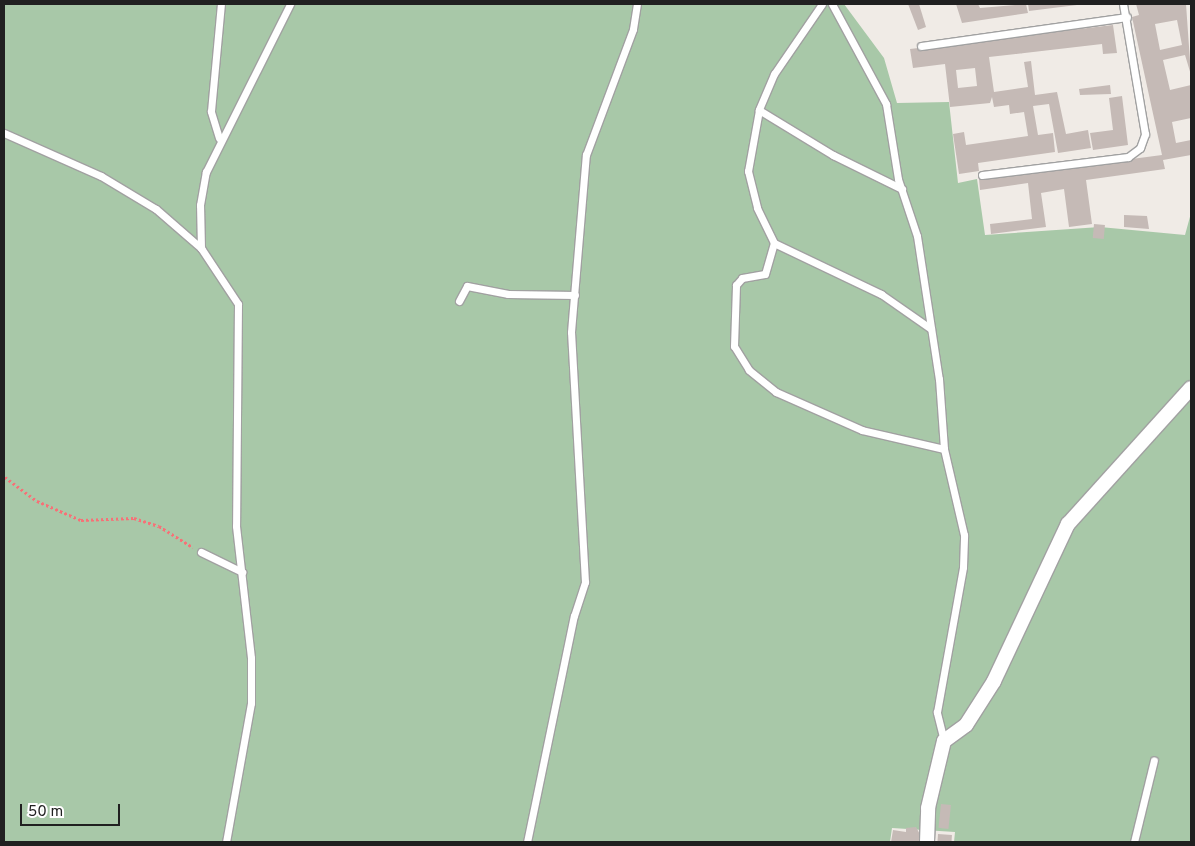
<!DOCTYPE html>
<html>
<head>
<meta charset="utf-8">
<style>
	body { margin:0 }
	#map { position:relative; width:1195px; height:846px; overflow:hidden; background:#f0ebe6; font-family:Overpass,sans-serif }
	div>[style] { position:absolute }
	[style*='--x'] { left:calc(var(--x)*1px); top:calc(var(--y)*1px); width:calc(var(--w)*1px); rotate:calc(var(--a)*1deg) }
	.cemetery>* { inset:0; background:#a8c8a8 }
	.building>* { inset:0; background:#c5bab6; transform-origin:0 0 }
	.path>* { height:2.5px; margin-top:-1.25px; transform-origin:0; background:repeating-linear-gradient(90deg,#f67177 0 2.5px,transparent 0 5px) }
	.roads { filter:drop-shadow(1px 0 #a1a1a1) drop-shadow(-1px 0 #a1a1a1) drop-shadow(0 1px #a1a1a1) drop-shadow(0 -1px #a1a1a1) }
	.service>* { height:7px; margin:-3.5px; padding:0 3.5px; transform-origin:3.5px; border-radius:3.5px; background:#fff }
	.minor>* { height:14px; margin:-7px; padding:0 7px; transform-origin:7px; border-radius:7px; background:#fff }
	span { translate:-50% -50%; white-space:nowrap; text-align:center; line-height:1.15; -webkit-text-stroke:4px #fff; paint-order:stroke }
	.frame { position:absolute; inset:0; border:5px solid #202020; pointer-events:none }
	.scale { position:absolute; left:20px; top:804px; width:100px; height:22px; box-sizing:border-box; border:2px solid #202020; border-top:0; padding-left:6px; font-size:15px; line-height:18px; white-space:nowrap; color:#202020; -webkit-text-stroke:4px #fff; paint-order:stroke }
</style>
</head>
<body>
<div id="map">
	<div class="cemetery">
		<i style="clip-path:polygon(4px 4px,844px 4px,884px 58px,897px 103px,949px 102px,958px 183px,977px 179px,985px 235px,1100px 227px,1185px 235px,1191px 213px,1191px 842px,954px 842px,955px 832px,892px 828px,890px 842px,4px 842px)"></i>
	</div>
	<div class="building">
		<i style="clip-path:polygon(908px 4px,919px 4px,926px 27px,918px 30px)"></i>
		<i style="clip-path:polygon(956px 4px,978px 4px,980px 8px,1026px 4px,1028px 13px,962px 23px)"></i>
		<i style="clip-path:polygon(1028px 4px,1077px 4px,1077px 5px,1029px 11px)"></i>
		<i style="clip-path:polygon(evenodd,1136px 4px,1186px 4px,1191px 75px,1185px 55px,1163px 60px,1170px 90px,1191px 85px,1191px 118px,1172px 122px,1176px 143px,1191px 140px,1191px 155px,1163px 160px,1165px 169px,1086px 180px,1092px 224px,1069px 227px,1064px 189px,1041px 193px,1046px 227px,991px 234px,990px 224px,1032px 219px,1028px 183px,980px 190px,979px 179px,1162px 155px,1132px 17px,1139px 15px,1136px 4px,1177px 20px,1182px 45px,1160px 50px,1155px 24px,1177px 20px)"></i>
		<i style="clip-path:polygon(evenodd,1113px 25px,1117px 53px,1103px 54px,1102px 44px,989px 57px,994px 92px,1028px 87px,1024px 62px,1031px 61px,1035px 95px,1057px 92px,1066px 134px,1088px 130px,1091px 148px,1058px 153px,1049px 104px,1033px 106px,1038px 135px,1053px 133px,1055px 152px,978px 163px,979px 171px,959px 174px,953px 134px,964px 132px,966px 145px,1028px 136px,1024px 112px,1010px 114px,1009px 105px,994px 107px,992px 97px,990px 103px,950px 107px,945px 64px,913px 68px,910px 49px,1113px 25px,975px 68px,977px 86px,958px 88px,956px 70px,975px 68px)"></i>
		<i style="clip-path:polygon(1110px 85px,1111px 94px,1080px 95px,1079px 89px)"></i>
		<i style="clip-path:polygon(1122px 96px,1128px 145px,1093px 150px,1090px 133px,1113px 130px,1109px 98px)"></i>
		<i style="clip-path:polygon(1124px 215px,1147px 216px,1149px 229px,1124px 227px)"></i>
		<i style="left:1094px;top:224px;width:11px;height:14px;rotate:5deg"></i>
		<i style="left:941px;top:804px;width:10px;height:24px;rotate:6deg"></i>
		<i style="clip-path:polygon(916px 827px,924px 842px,891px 842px,893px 830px,906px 832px,906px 828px)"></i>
		<i style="left:938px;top:834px;width:14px;height:8px;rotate:4deg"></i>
	</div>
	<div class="path">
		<i style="--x:5;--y:477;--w:40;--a:37"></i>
		<i style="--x:37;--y:501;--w:48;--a:23.4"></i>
		<i style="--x:81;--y:520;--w:53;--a:-2.2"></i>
		<i style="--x:134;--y:518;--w:26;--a:18"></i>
		<i style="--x:159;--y:526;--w:40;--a:32"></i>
	</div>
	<div class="roads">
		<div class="service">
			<i style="--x:822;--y:4;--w:85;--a:124.4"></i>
			<i style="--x:774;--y:74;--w:39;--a:113"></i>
			<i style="--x:759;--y:110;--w:87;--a:31.3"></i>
			<i style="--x:833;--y:155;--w:77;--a:26.2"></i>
			<i style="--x:832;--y:4;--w:114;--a:61.6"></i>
			<i style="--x:886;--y:104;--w:76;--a:80.9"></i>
			<i style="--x:898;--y:179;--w:60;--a:71.6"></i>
			<i style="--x:917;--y:236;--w:145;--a:81.3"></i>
			<i style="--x:939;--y:379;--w:70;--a:85.9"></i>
			<i style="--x:944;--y:449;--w:84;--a:-167"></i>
			<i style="--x:862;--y:430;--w:94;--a:-156.2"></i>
			<i style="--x:776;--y:392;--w:35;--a:-141"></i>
			<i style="--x:749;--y:370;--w:28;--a:-122"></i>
			<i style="--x:734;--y:346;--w:61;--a:-88.1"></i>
			<i style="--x:736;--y:285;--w:9;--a:-49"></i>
			<i style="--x:742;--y:278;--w:23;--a:-10"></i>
			<i style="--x:765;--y:274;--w:32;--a:-74"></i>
			<i style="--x:774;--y:243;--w:119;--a:25.5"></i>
			<i style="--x:881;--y:294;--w:61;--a:35"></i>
			<i style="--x:921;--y:46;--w:208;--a:-8"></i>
			<i style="--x:759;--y:110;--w:62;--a:100.2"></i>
			<i style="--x:748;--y:171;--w:38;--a:76"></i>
			<i style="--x:757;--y:208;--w:39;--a:64"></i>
			<i style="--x:4;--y:133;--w:106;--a:23.9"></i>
			<i style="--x:101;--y:176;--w:64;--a:31"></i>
			<i style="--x:156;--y:209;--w:60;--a:40.9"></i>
			<i style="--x:201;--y:248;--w:67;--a:56.5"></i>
			<i style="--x:238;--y:304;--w:222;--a:90.5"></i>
			<i style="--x:236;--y:526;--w:133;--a:83.5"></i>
			<i style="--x:251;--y:658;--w:45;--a:90"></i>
			<i style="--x:251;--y:703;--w:141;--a:100.2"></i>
			<i style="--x:219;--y:138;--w:28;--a:-107"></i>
			<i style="--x:211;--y:111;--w:107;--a:-84.7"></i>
			<i style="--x:982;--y:175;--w:147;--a:-7"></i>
			<i style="--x:1128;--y:157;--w:15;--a:-37"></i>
			<i style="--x:1140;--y:148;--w:15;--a:-70"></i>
			<i style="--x:1145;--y:134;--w:132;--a:-99.6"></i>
			<i style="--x:201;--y:248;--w:43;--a:-91.3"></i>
			<i style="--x:200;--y:205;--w:34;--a:-80"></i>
			<i style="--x:206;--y:172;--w:188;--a:-63.4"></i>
			<i style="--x:459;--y:301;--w:17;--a:-62"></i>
			<i style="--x:467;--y:286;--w:42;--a:11"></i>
			<i style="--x:508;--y:294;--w:67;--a:0.9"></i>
			<i style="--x:201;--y:552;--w:46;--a:26"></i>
			<i style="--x:944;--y:741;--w:30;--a:-104"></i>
			<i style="--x:937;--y:712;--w:147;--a:-79.8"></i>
			<i style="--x:963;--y:567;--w:32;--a:-88"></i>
			<i style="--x:964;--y:535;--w:88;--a:-103.1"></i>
			<i style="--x:527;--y:842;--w:231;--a:-78.3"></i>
			<i style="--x:574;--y:616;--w:36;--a:-72"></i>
			<i style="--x:585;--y:582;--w:250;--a:-93.2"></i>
			<i style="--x:571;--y:332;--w:178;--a:-85.2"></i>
			<i style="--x:586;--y:155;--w:134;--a:-69.5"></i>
			<i style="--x:633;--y:29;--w:25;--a:-81"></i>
			<i style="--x:1134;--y:842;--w:84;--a:-76.3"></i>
		</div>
		<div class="minor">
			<i style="--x:927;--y:842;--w:34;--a:-88"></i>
			<i style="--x:928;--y:808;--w:69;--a:-76.6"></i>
			<i style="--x:944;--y:741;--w:27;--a:-36"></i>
			<i style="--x:966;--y:725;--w:52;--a:-57.5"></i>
			<i style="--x:994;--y:681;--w:174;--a:-64.8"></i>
			<i style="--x:1068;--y:524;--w:183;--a:-47.9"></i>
		</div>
	</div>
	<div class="frame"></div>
	<div class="scale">50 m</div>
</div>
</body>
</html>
